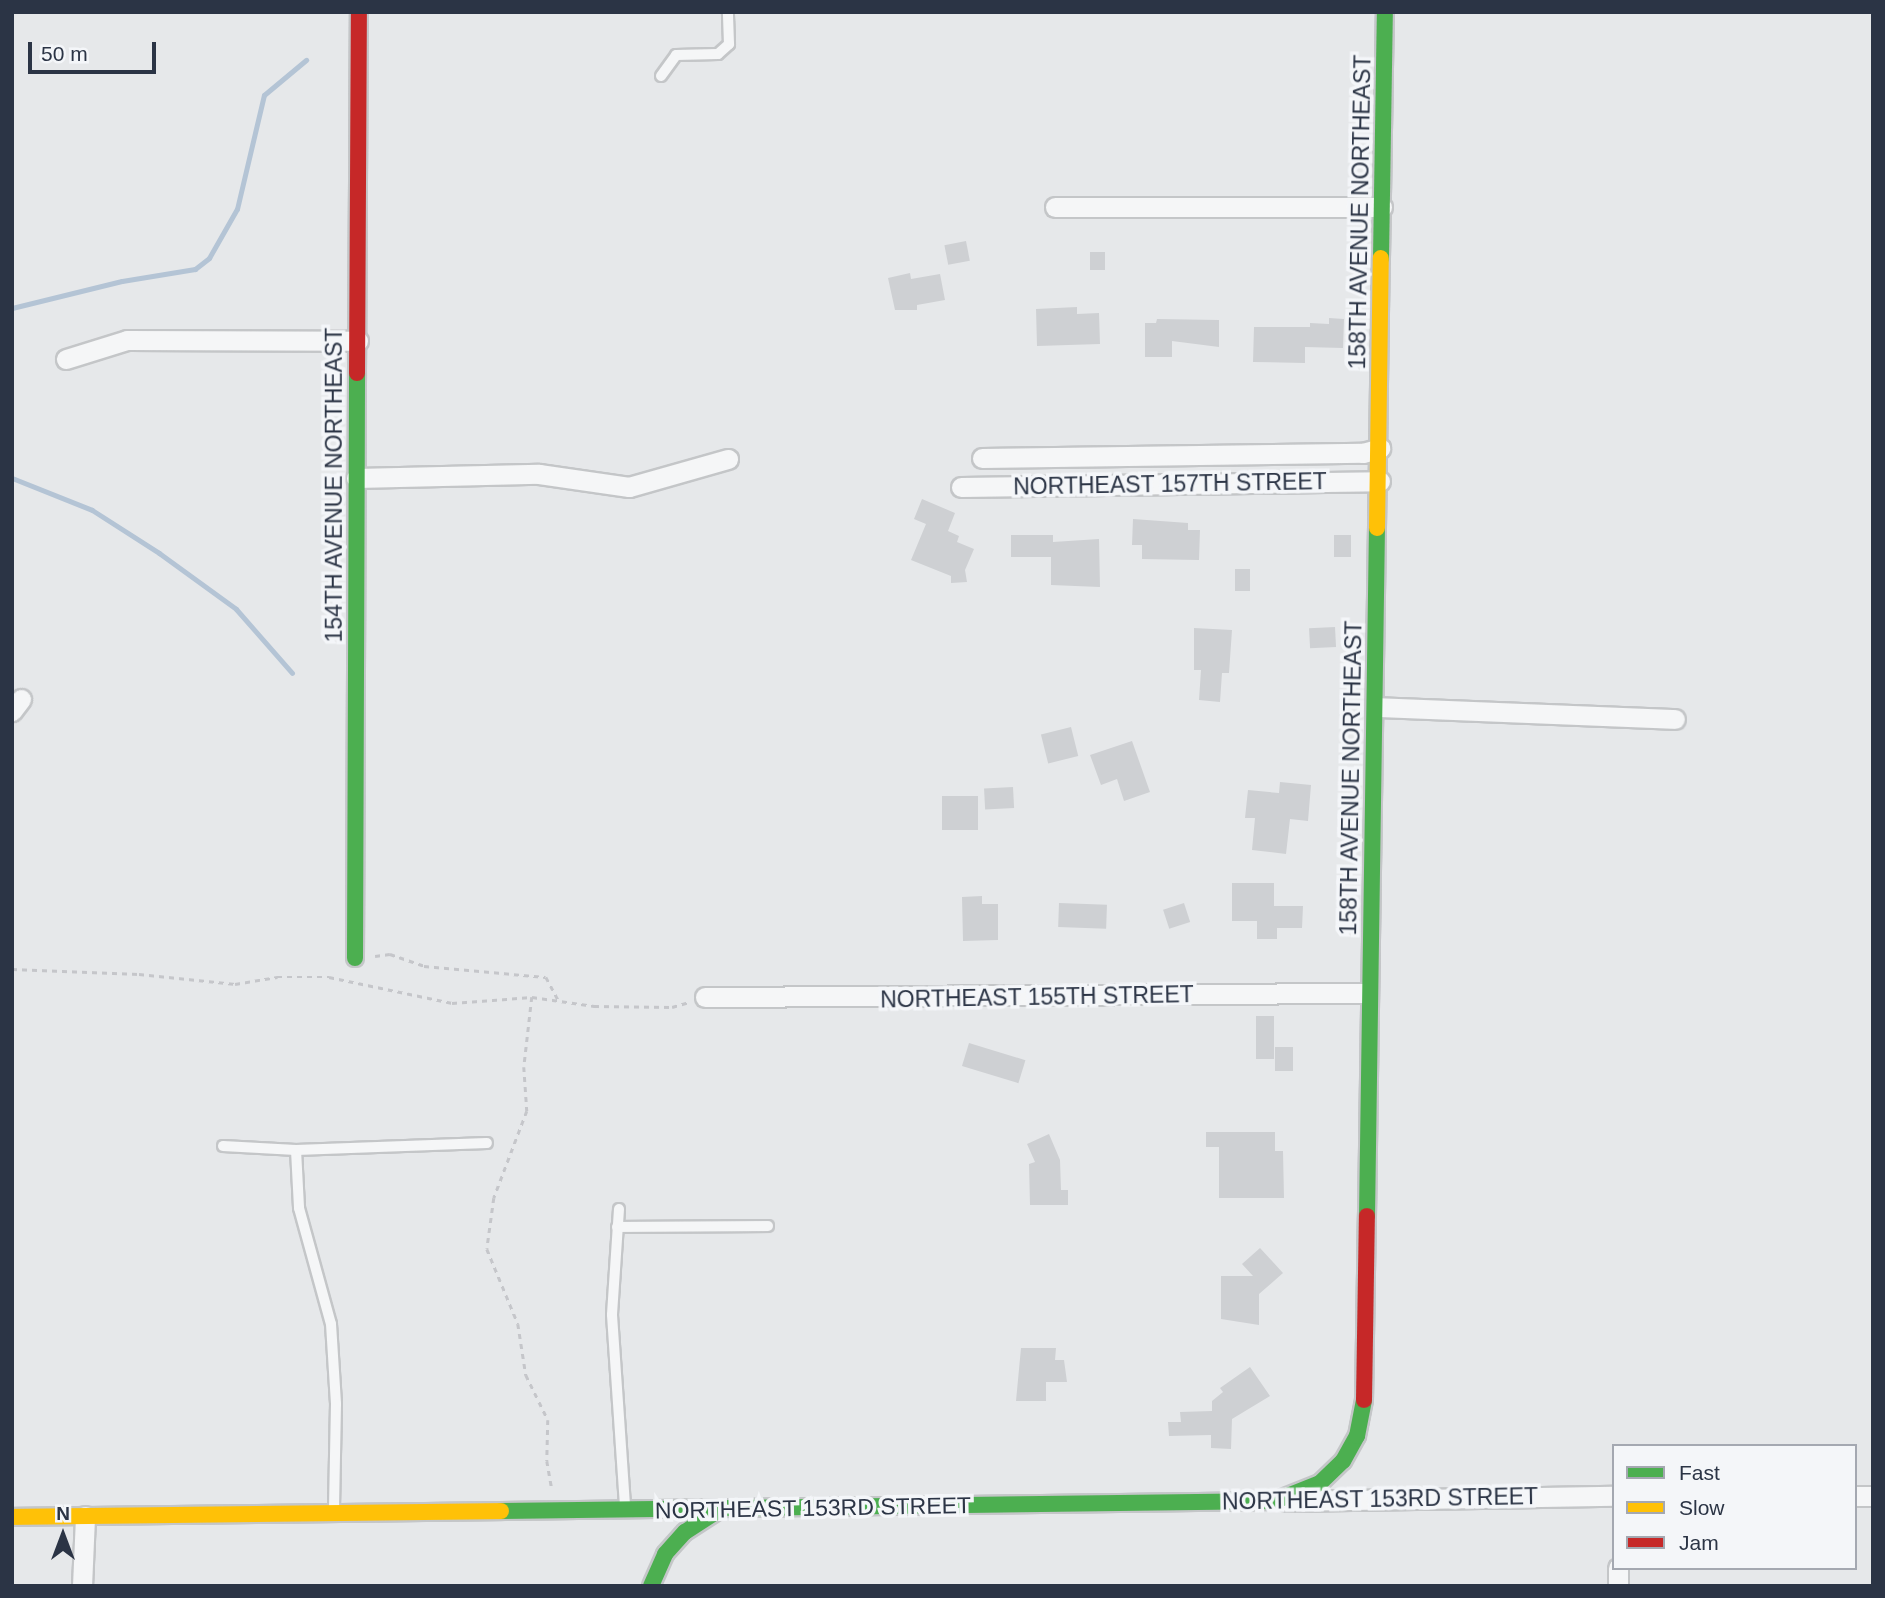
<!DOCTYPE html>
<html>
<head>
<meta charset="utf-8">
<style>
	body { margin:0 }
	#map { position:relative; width:1885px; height:1598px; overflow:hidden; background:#e6e8ea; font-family:Helvetica,sans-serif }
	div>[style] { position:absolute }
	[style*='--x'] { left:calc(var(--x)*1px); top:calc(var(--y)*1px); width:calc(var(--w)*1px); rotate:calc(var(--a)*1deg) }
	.stream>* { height:5px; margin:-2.5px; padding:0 2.5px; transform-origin:2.5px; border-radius:2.5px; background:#b4c4d5 }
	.building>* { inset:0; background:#ced0d3; transform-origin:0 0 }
	.path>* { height:2.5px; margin-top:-1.25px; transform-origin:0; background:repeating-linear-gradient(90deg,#c5c6ca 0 5px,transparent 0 10px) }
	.roads { filter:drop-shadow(2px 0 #c4c6c8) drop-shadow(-2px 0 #c4c6c8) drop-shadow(0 2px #c4c6c8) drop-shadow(0 -2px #c4c6c8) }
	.lane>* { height:10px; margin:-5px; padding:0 5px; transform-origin:5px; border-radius:5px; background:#f5f6f7 }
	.street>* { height:19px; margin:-9.5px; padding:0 9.5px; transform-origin:9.5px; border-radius:9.5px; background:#f5f6f7 }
	.fast>* { height:16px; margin:-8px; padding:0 8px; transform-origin:8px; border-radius:8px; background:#4caf50 }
	.slow>* { height:16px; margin:-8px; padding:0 8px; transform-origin:8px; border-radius:8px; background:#ffc107 }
	.jam>* { height:16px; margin:-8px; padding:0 8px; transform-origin:8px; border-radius:8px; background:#c62828 }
	span { translate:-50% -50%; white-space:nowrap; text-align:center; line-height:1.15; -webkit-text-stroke:7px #f4f6f9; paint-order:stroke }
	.street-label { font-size:23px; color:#2b3445 }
	.frame { position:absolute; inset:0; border:14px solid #2b3445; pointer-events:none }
	.legend { position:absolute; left:1612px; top:1444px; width:245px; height:126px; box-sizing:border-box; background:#f4f6f9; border:2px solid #a4a8b1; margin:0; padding:9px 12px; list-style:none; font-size:21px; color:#2b3445 }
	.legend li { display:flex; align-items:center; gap:14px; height:35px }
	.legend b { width:35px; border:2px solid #a4a8b1 }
	.north { position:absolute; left:28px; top:1500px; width:70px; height:70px; -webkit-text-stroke:5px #f4f6f9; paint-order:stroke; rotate:0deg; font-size:19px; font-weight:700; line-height:28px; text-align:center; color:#2b3445 }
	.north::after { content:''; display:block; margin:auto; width:24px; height:32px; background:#2b3445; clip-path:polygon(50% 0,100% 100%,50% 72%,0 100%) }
	.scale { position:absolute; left:28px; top:42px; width:128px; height:32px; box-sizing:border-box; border:4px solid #2b3445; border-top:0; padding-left:9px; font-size:21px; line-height:24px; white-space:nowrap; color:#2b3445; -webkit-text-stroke:5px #f4f6f9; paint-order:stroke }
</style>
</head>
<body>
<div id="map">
	<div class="stream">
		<i style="--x:12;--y:308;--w:113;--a:-13.8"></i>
		<i style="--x:122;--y:281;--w:74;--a:-9.3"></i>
		<i style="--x:195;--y:269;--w:18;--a:-38"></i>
		<i style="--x:209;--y:258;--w:56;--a:-60.3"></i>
		<i style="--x:237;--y:209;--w:117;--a:-76.7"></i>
		<i style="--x:264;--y:95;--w:55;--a:-39.8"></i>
		<i style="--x:12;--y:478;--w:86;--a:21.8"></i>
		<i style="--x:92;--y:510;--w:80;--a:32.7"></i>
		<i style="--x:159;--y:553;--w:95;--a:36"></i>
		<i style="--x:236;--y:609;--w:85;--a:48.8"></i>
	</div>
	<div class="building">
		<i style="left:966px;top:241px;width:20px;height:22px;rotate:79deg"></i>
		<i style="left:1090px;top:252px;width:15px;height:18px"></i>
		<i style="clip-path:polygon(910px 273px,911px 279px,940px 274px,945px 300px,917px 305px,917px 310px,895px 310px,888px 278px)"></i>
		<i style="clip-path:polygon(1077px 307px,1077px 314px,1099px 313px,1100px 344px,1037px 346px,1036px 309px)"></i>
		<i style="clip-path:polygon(1329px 318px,1344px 319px,1343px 348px,1305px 347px,1305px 363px,1253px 362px,1254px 327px,1310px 327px,1310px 323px,1329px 324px)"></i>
		<i style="clip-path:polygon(1157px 319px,1219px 320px,1219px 347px,1172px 341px,1172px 357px,1145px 357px,1145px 323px,1156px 323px)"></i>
		<i style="clip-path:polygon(922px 499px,955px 513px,948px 531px,959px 536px,957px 542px,974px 549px,965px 570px,967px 582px,951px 583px,951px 576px,911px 560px,926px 524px,914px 519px)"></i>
		<i style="clip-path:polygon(1133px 519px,1188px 523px,1188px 530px,1200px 530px,1199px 560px,1142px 559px,1142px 545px,1132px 545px)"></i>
		<i style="clip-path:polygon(1011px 535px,1053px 535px,1053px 542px,1099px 539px,1100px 587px,1051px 585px,1051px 557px,1011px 557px)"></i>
		<i style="left:1334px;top:535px;width:17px;height:22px"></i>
		<i style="left:1235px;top:569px;width:15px;height:22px"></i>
		<i style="left:1335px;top:627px;width:20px;height:26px;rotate:87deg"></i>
		<i style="clip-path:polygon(1194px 628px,1232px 630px,1229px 673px,1222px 673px,1220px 702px,1199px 700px,1201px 670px,1194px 670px)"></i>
		<i style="left:1071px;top:727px;width:30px;height:31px;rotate:76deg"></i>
		<i style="clip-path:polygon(1132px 741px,1150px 792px,1124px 801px,1117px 779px,1101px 785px,1090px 755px)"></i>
		<i style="clip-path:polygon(1280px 782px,1311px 785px,1308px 821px,1290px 819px,1286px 854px,1252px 850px,1255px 818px,1245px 818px,1248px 790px,1279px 793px)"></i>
		<i style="left:1013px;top:787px;width:21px;height:29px;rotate:87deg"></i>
		<i style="left:978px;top:796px;width:34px;height:36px;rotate:90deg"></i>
		<i style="clip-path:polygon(1232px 883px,1274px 883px,1274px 906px,1303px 906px,1302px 928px,1277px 928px,1277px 939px,1257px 939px,1257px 921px,1232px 921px)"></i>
		<i style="clip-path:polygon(982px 896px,982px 904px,998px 904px,998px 940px,963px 941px,962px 897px)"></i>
		<i style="left:1059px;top:903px;width:48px;height:24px;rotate:2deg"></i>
		<i style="left:1184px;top:903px;width:20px;height:22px;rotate:72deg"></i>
		<i style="left:1256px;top:1016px;width:18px;height:43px"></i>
		<i style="left:969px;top:1043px;width:59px;height:24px;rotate:17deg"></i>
		<i style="left:1275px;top:1047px;width:18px;height:24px"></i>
		<i style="clip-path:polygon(1206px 1132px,1275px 1132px,1275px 1151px,1283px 1151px,1284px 1198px,1219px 1198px,1219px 1147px,1206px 1147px)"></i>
		<i style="clip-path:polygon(1049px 1134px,1060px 1160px,1061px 1190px,1068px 1190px,1068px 1205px,1030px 1205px,1029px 1164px,1035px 1162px,1027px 1144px)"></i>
		<i style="clip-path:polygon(1260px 1248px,1283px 1273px,1259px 1294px,1259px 1325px,1221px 1319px,1221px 1276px,1253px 1276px,1242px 1264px)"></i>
		<i style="clip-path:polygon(1021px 1348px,1056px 1348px,1055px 1360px,1064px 1360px,1067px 1382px,1046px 1382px,1046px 1401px,1016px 1401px)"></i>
		<i style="clip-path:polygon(1250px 1367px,1270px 1396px,1232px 1419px,1231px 1449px,1211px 1448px,1211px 1435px,1169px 1436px,1168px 1422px,1181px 1422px,1180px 1412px,1212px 1411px,1212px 1401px,1223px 1392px,1220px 1388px)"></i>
	</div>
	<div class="path">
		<i style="--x:375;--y:956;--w:15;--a:-8"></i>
		<i style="--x:390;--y:954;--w:36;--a:19"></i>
		<i style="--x:424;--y:966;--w:122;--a:5.2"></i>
		<i style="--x:546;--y:977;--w:26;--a:62"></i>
		<i style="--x:12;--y:969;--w:127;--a:2.3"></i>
		<i style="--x:139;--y:974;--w:97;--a:5.9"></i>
		<i style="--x:235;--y:984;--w:43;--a:-9.5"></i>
		<i style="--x:277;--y:977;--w:52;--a:0"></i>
		<i style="--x:329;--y:977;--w:126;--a:11.9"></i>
		<i style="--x:452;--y:1003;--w:80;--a:-4.3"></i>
		<i style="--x:532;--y:997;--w:63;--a:8.3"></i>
		<i style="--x:594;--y:1006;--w:78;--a:0.7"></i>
		<i style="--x:672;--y:1007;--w:18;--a:-16"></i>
		<i style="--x:532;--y:997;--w:70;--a:96.5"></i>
		<i style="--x:524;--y:1067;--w:44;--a:86.1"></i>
		<i style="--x:527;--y:1111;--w:93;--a:110.8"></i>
		<i style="--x:494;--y:1198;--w:51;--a:97.8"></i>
		<i style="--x:487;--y:1249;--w:81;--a:67.5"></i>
		<i style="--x:518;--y:1324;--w:52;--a:81.1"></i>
		<i style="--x:526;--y:1375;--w:50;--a:63.9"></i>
		<i style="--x:548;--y:1420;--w:41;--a:91.4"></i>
		<i style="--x:547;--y:1461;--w:27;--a:80"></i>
	</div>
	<div class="roads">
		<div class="lane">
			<i style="--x:661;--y:76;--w:26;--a:-54"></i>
			<i style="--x:676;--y:55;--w:42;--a:-1.4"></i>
			<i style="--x:718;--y:54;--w:15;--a:-42"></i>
			<i style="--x:729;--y:44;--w:32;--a:-92"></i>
			<i style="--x:223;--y:1146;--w:73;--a:3.1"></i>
			<i style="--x:296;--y:1150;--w:191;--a:-2.1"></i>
			<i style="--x:296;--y:1150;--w:58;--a:87"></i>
			<i style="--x:299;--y:1208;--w:120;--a:74.6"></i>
			<i style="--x:331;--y:1324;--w:80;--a:86.4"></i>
			<i style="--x:336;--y:1404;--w:106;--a:91.1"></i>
			<i style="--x:619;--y:1209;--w:106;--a:93.8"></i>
			<i style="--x:612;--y:1315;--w:193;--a:86.1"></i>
			<i style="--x:617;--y:1227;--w:151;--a:-0.4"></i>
		</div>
		<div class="street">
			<i style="--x:1055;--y:207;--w:327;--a:0"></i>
			<i style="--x:66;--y:359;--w:64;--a:-17.3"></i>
			<i style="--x:127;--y:340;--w:231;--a:0.2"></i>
			<i style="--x:982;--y:458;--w:381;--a:-0.8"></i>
			<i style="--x:1363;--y:453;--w:18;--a:-16"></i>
			<i style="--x:356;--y:478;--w:183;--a:-1.3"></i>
			<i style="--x:539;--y:474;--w:91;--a:8.2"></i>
			<i style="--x:629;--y:487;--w:103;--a:-15.8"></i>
			<i style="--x:961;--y:487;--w:419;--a:-0.8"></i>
			<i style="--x:1376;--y:707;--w:299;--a:2.3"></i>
			<i style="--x:12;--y:711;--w:15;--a:-53"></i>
			<i style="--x:705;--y:997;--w:663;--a:-0.35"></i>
			<i style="--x:1855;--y:1496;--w:18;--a:0"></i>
			<i style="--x:1286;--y:1501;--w:328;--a:-0.9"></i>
			<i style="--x:1618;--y:1568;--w:18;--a:90"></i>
			<i style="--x:82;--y:1586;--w:70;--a:-87.5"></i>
		</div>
		<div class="fast">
			<i style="--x:1381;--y:258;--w:246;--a:-89.1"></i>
			<i style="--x:355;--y:958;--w:585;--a:-89.8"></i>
			<i style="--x:1367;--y:1216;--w:688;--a:-89.17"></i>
			<i style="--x:501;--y:1511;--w:774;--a:-0.74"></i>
			<i style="--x:1275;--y:1501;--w:48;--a:-21.8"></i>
			<i style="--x:1320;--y:1483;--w:32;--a:-44"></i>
			<i style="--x:1343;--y:1461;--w:29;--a:-61"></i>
			<i style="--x:1357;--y:1436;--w:37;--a:-79"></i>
			<i style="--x:651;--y:1586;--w:35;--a:-66"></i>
			<i style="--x:665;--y:1554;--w:30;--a:-48"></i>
			<i style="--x:685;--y:1532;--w:40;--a:-32.9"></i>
		</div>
		<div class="slow">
			<i style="--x:1377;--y:528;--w:270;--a:-89.2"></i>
			<i style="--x:12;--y:1517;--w:489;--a:-0.7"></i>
		</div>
		<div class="jam">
			<i style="--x:357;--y:373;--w:361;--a:-89.7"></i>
			<i style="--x:1364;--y:1400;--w:184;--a:-89.1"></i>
		</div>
	</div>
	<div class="street-label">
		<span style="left:1360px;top:212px;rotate:-89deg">158TH AVENUE NORTHEAST</span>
		<span style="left:1170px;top:484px;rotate:-1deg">NORTHEAST 157TH STREET</span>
		<span style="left:334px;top:485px;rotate:-90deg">154TH AVENUE NORTHEAST</span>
		<span style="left:1351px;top:778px;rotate:-89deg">158TH AVENUE NORTHEAST</span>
		<span style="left:1037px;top:997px;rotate:-1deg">NORTHEAST 155TH STREET</span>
		<span style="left:1380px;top:1499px;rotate:-1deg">NORTHEAST 153RD STREET</span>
		<span style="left:813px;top:1508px;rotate:-1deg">NORTHEAST 153RD STREET</span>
	</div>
	<div class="frame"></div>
	<ul class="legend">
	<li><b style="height:9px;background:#4caf50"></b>Fast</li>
	<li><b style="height:9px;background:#ffc107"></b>Slow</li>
	<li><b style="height:9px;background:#c62828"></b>Jam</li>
	</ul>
	<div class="north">N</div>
	<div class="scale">50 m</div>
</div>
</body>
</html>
